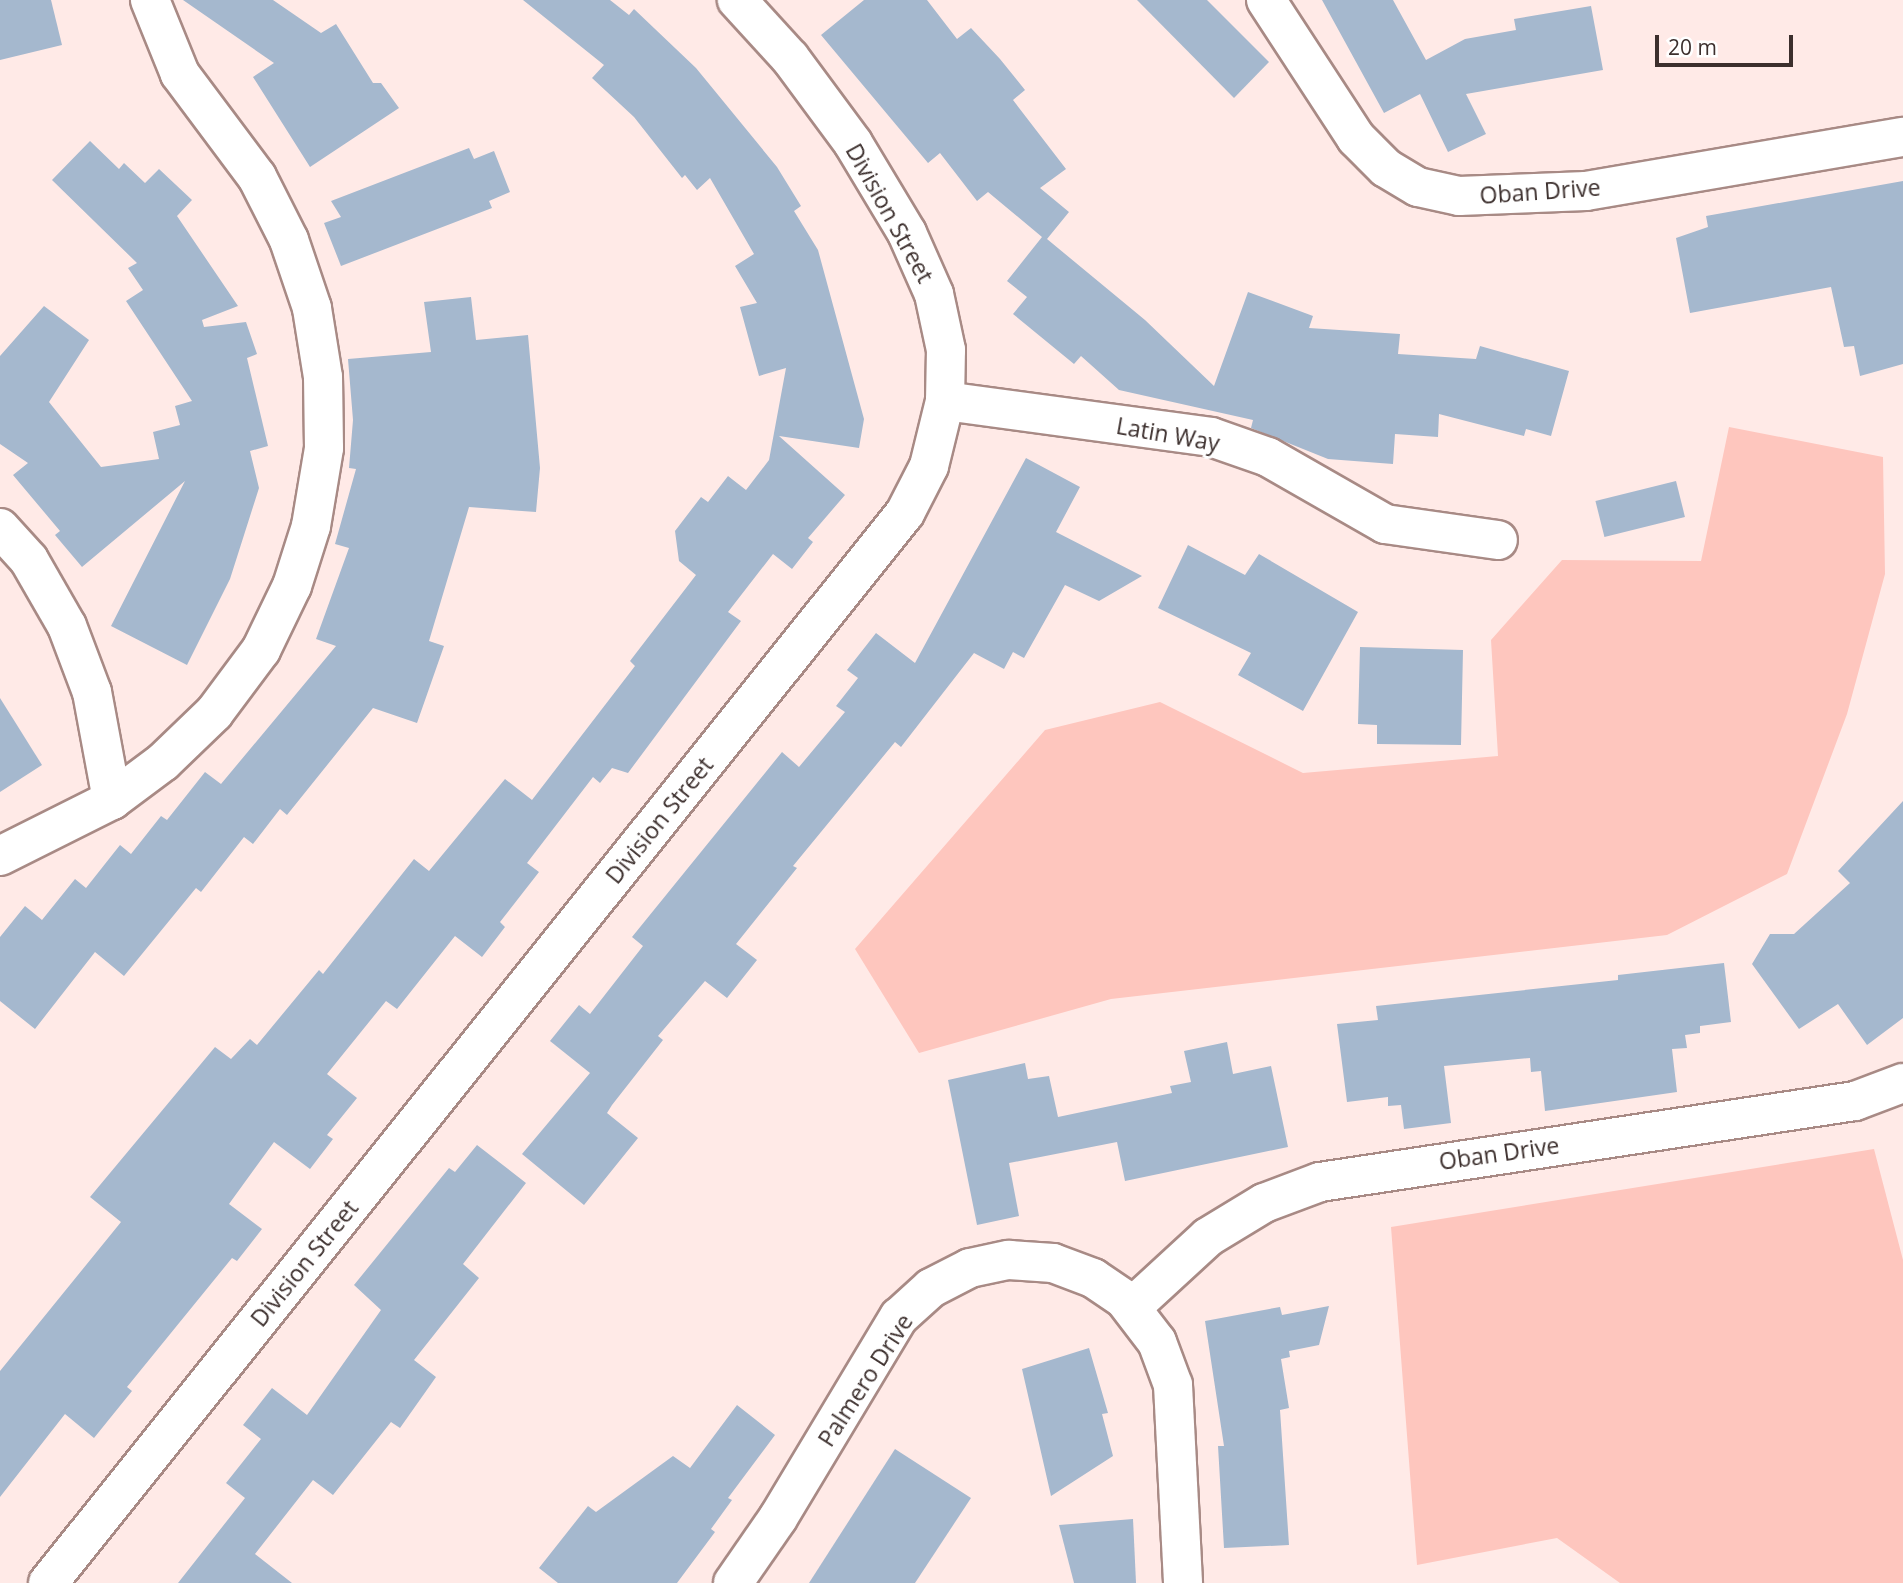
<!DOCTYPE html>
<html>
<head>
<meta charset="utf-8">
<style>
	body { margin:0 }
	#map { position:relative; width:1903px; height:1583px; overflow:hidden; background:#ffeae7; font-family:"Open Sans",sans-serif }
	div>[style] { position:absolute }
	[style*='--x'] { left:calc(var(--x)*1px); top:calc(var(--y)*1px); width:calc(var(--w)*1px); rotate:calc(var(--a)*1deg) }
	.green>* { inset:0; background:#fec6be }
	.building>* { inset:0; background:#a5b8ce; transform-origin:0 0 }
	.roads { filter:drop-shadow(2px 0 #a88a85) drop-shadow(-2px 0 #a88a85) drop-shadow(0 2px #a88a85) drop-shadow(0 -2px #a88a85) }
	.street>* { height:38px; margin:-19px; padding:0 19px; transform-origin:19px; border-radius:19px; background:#fff }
	.secondary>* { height:38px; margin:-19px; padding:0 19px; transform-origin:19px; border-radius:19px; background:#fff }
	span { translate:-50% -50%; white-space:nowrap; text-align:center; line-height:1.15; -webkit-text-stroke:6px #fff; paint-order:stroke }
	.street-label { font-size:23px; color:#3c2f2d }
	.scale { position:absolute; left:1655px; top:35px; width:138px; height:32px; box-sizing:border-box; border:4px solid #3c2f2d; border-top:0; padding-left:9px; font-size:21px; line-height:24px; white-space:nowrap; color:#3c2f2d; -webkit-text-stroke:5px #fff; paint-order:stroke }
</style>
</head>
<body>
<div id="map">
	<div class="green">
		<i style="clip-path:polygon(1729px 427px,1883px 457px,1885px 574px,1847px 714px,1787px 874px,1667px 935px,1111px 999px,919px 1053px,855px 949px,1045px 730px,1160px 702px,1303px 773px,1498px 756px,1491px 640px,1562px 560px,1701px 561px)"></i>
		<i style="clip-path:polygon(1874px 1149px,1903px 1260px,1903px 1583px,1620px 1583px,1557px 1538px,1417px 1565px,1391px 1227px)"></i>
	</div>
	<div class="building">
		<i style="clip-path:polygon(0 0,51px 0,62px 45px,0 60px)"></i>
		<i style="clip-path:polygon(183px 0,273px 0,321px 33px,336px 24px,373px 83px,381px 83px,399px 108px,310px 167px,253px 77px,274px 63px)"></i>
		<i style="clip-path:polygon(523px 0,610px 0,629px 15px,634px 9px,696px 68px,777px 167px,801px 206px,794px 211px,818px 250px,864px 419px,859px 448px,779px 436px,845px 495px,808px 538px,813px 542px,792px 569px,773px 554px,728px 612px,741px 621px,628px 773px,612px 768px,600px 783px,593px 777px,527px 863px,539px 872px,500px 922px,505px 927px,482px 957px,455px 936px,397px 1009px,386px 1001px,327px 1074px,357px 1098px,327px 1135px,333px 1139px,310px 1169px,274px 1142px,229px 1204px,262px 1229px,237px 1261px,232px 1258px,127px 1387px,132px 1391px,94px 1438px,65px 1414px,0 1497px,0 1371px,121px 1222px,90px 1197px,215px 1047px,231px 1059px,250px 1039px,257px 1045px,319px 970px,323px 974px,414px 859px,429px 871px,505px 779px,532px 800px,635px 666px,630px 661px,696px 575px,679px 561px,675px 531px,701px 497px,708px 502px,728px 476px,746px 490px,769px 460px,786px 368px,759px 376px,740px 307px,757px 303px,735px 266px,754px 254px,710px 178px,697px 190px,685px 175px,682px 178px,634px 117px,592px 78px,604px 65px)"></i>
		<i style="clip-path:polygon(864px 0,927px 0,957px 39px,971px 28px,1000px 59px,1025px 90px,1013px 100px,1066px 169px,1040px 188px,1069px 212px,1047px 239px,1145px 320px,1214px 386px,1248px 292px,1313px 316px,1309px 328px,1400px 334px,1398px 354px,1476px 359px,1480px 346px,1569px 371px,1551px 436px,1526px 429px,1524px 436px,1439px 414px,1438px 437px,1395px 434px,1393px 464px,1328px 459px,1251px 428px,1253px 420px,1119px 390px,1081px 356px,1074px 364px,1013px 314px,1027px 297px,1007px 281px,1042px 237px,988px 192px,977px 201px,940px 153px,928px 163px,821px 35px)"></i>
		<i style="clip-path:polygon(1137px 0,1207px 0,1269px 62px,1234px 98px)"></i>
		<i style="clip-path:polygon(1322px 0,1393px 0,1426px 60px,1465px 39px,1516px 30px,1514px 19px,1591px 6px,1603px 70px,1466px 94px,1486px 134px,1448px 152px,1420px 94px,1384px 113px)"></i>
		<i style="clip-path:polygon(90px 141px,119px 169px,124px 163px,145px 183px,159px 169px,192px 200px,177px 216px,238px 306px,202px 320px,204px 327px,246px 322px,257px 354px,247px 358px,268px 446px,250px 451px,259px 488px,230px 579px,187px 665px,111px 626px,185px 481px,82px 567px,55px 535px,60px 531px,13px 475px,28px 463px,0 444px,0 356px,44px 306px,89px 340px,49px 402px,101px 467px,159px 459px,153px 432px,180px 425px,175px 406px,192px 401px,126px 301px,143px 290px,128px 268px,137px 263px,52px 180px)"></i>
		<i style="clip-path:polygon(469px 148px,474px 159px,494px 151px,510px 192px,489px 201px,492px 208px,341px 266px,324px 223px,341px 217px,331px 201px)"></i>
		<i style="clip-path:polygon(1903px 181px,1903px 364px,1860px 376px,1854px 346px,1844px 347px,1831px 287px,1690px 313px,1676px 238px,1708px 227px,1706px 216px)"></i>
		<i style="clip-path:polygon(471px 297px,476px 340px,528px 335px,540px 468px,536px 512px,469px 507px,429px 641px,444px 646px,417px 723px,373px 708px,287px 815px,280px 809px,253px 844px,244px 837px,201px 892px,196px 888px,124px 976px,95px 952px,35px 1029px,0 1001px,0 937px,25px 906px,42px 920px,75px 879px,86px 888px,120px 845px,131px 854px,161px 816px,167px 820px,205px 772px,221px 784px,336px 646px,316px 639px,349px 548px,335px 544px,356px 469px,349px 468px,353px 420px,348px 359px,431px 352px,424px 302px)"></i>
		<i style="clip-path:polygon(1026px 458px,1080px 487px,1056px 532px,1142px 576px,1099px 601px,1065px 585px,1024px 658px,1013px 652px,1004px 669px,974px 653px,901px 747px,895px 742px,793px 866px,797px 868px,736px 944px,757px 960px,727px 998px,705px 981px,658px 1036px,663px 1040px,612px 1105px,607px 1113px,638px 1138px,584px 1205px,522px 1154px,590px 1073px,550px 1041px,579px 1005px,590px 1014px,643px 946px,632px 937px,782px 752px,799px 767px,845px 712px,836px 706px,858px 678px,847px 670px,876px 633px,915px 663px)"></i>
		<i style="left:1676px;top:481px;width:37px;height:83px;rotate:76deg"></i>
		<i style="clip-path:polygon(1188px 545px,1245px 575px,1259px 554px,1358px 612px,1303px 711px,1238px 675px,1251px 653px,1158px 608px)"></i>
		<i style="clip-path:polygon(1360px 647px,1463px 650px,1461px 745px,1377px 744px,1377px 725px,1358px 724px)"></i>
		<i style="clip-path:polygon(0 698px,42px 765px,0 792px)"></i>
		<i style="clip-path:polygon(1903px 801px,1903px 1018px,1867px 1045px,1838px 1004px,1799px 1029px,1752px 964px,1770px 934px,1794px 934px,1850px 883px,1838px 871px)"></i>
		<i style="clip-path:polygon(1724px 963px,1731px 1022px,1700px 1026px,1700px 1033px,1685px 1035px,1687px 1048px,1672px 1049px,1677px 1092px,1545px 1111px,1541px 1071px,1531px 1072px,1530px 1058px,1444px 1066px,1451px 1123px,1404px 1129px,1401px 1105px,1388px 1106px,1388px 1097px,1347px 1102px,1337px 1024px,1378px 1020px,1376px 1006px,1618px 980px,1618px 975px)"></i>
		<i style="clip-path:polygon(1227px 1042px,1233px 1074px,1271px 1066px,1288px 1147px,1125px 1181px,1117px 1142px,1009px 1163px,1019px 1216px,977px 1225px,948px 1080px,1025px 1063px,1028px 1079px,1049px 1076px,1058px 1117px,1172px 1093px,1170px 1086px,1191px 1082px,1184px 1051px)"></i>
		<i style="clip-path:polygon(477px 1145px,526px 1183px,463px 1264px,479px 1278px,414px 1360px,436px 1377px,400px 1428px,391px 1422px,333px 1495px,313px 1480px,255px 1554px,292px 1583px,178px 1583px,245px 1498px,226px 1483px,261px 1439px,243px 1425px,272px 1388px,307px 1415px,381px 1310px,354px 1285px,449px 1168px,455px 1172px)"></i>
		<i style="clip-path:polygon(1329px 1306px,1319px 1345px,1289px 1351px,1290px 1357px,1281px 1359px,1289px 1408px,1280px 1410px,1289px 1545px,1224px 1548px,1218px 1446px,1224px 1446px,1205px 1321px,1280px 1307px,1282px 1315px)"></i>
		<i style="clip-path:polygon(1089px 1348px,1108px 1413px,1102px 1414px,1113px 1456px,1051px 1496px,1022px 1369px)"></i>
		<i style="clip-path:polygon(737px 1405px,775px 1435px,728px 1498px,732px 1500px,711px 1529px,715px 1532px,677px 1583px,558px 1583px,539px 1568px,588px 1506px,596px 1512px,673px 1456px,690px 1468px)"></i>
		<i style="clip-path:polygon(895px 1449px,971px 1498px,915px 1583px,809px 1583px)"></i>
		<i style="clip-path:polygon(1133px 1519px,1136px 1583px,1074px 1583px,1059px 1525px)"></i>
	</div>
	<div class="roads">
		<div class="street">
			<i style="--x:1266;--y:0;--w:165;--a:56.9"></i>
			<i style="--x:1356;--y:138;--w:42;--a:45"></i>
			<i style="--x:1386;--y:168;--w:37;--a:31"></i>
			<i style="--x:1418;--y:187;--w:42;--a:12.4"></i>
			<i style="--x:1459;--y:196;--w:127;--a:-2.3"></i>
			<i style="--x:1586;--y:191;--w:322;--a:-9.7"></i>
			<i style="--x:945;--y:401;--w:268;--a:7.7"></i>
			<i style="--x:1211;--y:437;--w:60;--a:19.3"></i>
			<i style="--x:1268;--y:457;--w:135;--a:29.8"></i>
			<i style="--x:1385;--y:524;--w:114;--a:8.1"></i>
			<i style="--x:0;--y:528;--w:43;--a:47.8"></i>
			<i style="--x:29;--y:560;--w:76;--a:60.1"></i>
			<i style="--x:67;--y:626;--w:71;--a:69.3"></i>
			<i style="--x:92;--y:692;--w:110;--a:79.5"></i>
			<i style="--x:0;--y:856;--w:125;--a:-26.6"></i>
			<i style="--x:112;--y:800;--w:64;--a:-36.7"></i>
			<i style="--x:163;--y:762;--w:71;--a:-43.9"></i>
			<i style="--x:214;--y:713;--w:79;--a:-53.3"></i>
			<i style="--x:261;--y:650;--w:71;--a:-64.2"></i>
			<i style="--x:292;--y:586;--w:63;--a:-72.4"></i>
			<i style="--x:311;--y:526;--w:79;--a:-80.5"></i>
			<i style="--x:324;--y:448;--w:71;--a:-90.8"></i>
			<i style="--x:323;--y:377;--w:70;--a:-99.1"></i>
			<i style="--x:312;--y:308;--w:72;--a:-108.7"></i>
			<i style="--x:289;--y:240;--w:71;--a:-116.9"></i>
			<i style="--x:257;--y:177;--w:129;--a:-126.8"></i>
			<i style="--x:180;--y:74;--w:80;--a:-112.1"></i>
			<i style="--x:1132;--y:1307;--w:103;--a:-42.6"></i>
			<i style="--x:1208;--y:1237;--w:66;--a:-31.3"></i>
			<i style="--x:1264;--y:1203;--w:60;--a:-20.6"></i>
			<i style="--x:1320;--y:1182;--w:541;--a:-8.61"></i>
			<i style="--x:1855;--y:1101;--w:51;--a:-20.6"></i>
			<i style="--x:733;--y:1583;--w:79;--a:-55.3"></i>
			<i style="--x:778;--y:1518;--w:235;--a:-59"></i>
			<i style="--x:899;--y:1317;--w:43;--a:-42.2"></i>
			<i style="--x:931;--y:1288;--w:44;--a:-27.1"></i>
			<i style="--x:970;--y:1268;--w:40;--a:-12"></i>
			<i style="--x:1009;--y:1260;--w:44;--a:3.9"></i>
			<i style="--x:1053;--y:1263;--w:43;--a:20.6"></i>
			<i style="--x:1093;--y:1278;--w:37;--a:34"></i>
			<i style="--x:1124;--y:1299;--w:54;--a:52.5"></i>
			<i style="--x:1157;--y:1342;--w:46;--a:69.6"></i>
			<i style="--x:1173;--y:1385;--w:198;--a:87.1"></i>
		</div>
		<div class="secondary">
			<i style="--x:48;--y:1583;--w:1371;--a:-51.31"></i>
			<i style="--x:905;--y:513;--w:53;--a:-62.9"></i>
			<i style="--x:929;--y:466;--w:67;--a:-76.2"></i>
			<i style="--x:945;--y:401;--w:51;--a:-88.9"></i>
			<i style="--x:946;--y:350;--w:57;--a:-102.1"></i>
			<i style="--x:934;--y:294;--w:67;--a:-113.9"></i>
			<i style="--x:907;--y:233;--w:105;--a:-121"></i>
			<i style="--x:853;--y:143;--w:106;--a:-126.5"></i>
			<i style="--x:790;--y:58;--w:79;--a:-132.4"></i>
		</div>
	</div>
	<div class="street-label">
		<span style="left:1540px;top:191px;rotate:-4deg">Oban Drive</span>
		<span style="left:890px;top:213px;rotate:61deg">Division Street</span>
		<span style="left:1168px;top:434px;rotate:10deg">Latin Way</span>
		<span style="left:659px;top:820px;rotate:-51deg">Division Street</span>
		<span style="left:1499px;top:1153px;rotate:-8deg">Oban Drive</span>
		<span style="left:304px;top:1263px;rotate:-51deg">Division Street</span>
		<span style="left:865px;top:1380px;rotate:-57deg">Palmero Drive</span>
	</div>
	<div class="scale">20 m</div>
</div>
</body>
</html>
